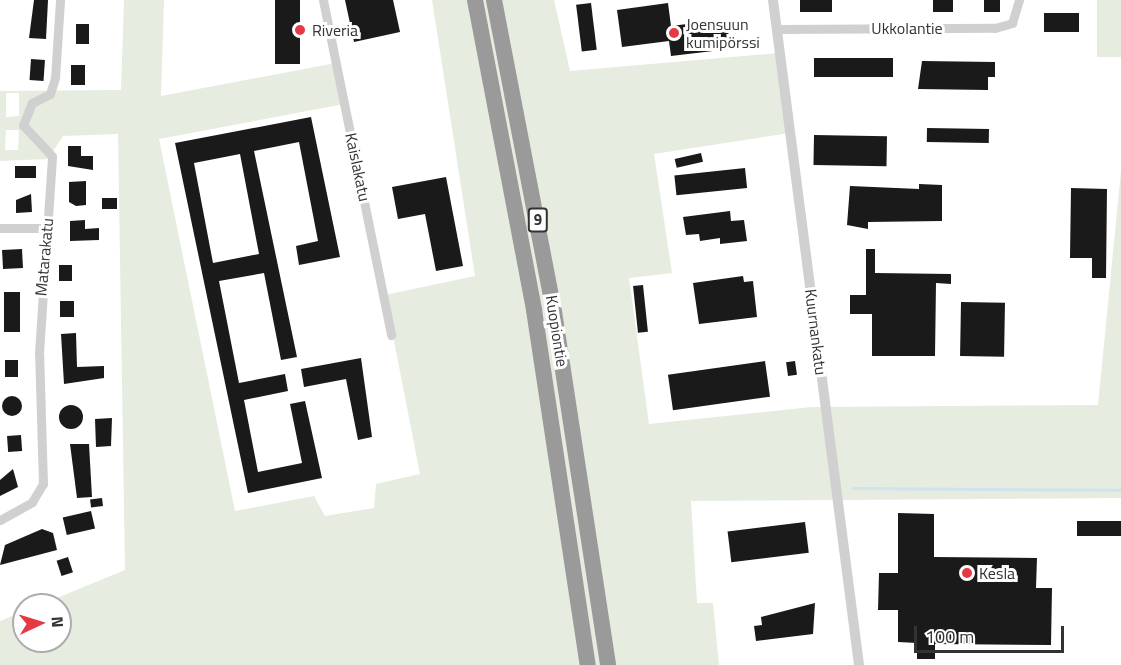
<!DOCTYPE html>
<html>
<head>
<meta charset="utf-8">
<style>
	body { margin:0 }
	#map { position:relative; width:1121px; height:665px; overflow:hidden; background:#fff; font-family:"Titillium Web",sans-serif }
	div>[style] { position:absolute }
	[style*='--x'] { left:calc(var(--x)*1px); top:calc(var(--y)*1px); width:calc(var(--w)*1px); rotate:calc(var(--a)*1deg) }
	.green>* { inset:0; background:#e6ecdf; transform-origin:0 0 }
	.stream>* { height:3px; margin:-1.5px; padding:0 1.5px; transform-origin:1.5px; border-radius:1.5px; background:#cfe2ee }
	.building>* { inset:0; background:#1a1a1a; transform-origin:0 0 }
	.round { border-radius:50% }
	.minor>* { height:9px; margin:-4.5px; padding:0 4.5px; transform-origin:4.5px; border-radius:4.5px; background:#d0d0d0 }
	.tertiary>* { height:10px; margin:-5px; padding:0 5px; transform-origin:5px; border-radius:5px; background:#d0d0d0 }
	.motorway>* { height:16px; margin:-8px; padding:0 8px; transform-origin:8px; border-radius:8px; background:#9a9a9a }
	.dots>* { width:16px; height:16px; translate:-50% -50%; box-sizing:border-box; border:3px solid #fff; border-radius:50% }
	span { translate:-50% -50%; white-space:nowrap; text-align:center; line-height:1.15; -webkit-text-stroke:6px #fff; paint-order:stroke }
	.shield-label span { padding:2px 4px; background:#fff; border:2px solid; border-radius:4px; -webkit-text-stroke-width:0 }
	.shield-label { font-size:15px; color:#333; font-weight:700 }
	.poi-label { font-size:16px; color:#333 }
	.left { translate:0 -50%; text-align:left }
	.street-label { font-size:16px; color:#333 }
	.north { position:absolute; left:12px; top:593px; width:60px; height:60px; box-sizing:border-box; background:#fff; border:2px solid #adadad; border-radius:50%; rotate:86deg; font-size:16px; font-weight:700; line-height:24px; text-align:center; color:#333 }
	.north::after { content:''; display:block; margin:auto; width:21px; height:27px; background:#e63946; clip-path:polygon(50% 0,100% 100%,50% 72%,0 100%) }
	.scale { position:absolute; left:914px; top:626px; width:150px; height:27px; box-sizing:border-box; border:3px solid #333; border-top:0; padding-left:8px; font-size:18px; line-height:21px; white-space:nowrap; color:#333; -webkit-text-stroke:4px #fff; paint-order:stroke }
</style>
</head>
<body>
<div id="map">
	<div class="green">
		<i style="clip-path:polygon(evenodd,124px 0,164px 0,161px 96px,336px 63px,344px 104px,159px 139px,235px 511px,314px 496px,325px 516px,374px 508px,376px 484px,420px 474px,385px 295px,475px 276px,432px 0,554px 0,570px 71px,778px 53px,789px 133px,654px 154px,672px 273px,629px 278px,649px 424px,812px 407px,1098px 405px,1121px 171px,1121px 498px,691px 501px,697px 603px,713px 603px,719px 665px,0 665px,0 621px,24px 611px,24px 641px,60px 641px,60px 605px,40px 605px,125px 570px,118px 134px,63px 136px,48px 159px,0 161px,0 91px,121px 90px,124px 0,6px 93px,19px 93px,19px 116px,6px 117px,6px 93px,124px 0,6px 130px,19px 130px,18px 150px,5px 150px,6px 130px)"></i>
		<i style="left:1097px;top:0;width:24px;height:57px"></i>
	</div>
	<div class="stream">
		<i style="--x:853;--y:488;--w:268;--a:0.4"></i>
	</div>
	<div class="building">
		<i style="clip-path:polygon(34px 0,48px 0,46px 39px,29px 38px)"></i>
		<i style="left:275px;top:0;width:25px;height:64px"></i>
		<i style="clip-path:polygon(345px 0,393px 0,400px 32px,354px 42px)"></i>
		<i style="left:800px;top:0;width:32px;height:12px"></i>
		<i style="left:933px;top:0;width:20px;height:12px"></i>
		<i style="left:984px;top:0;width:16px;height:12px"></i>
		<i style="left:591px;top:3px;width:47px;height:15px;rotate:83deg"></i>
		<i style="clip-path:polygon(668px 3px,671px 26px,727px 19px,730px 49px,671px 56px,669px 41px,622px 47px,617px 10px)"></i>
		<i style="left:1044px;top:13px;width:35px;height:19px"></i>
		<i style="left:76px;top:24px;width:13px;height:20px"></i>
		<i style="left:893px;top:58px;width:19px;height:79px;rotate:90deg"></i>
		<i style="left:31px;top:59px;width:14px;height:21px;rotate:4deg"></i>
		<i style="clip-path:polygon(922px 61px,995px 62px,995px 77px,988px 77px,988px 90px,918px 89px)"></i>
		<i style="left:71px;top:65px;width:14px;height:20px"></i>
		<i style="clip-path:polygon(evenodd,311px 117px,340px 257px,299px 265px,296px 246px,318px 241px,299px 142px,254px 151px,297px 357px,281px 360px,264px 273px,219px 281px,239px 383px,285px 374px,288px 391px,244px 400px,258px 472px,302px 463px,290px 404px,305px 401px,322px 478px,248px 493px,175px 143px,311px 117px,240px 154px,259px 254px,213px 263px,194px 163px,240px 154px)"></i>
		<i style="left:927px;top:128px;width:62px;height:14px;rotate:1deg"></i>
		<i style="left:814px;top:135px;width:73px;height:30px;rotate:1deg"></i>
		<i style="clip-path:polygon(68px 146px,81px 146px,81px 156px,93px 156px,93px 170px,68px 166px)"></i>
		<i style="left:701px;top:153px;width:9px;height:27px;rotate:77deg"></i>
		<i style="left:36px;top:166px;width:12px;height:21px;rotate:90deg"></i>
		<i style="left:745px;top:168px;width:20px;height:71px;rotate:84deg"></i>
		<i style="clip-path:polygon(446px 177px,463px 266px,436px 271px,425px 214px,398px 219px,392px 187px)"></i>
		<i style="clip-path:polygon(86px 181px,86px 205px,76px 206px,69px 202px,69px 182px)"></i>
		<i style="clip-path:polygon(919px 184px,942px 185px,942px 221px,868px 222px,868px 229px,847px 225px,850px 186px,919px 189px)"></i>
		<i style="clip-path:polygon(1071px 188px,1107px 189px,1106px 278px,1092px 278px,1092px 258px,1070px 258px)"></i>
		<i style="clip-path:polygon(31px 194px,32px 212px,16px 213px,16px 200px)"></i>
		<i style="left:102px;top:198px;width:15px;height:11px"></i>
		<i style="clip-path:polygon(730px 211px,731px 221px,744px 220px,747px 241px,720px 244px,720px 238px,700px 241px,699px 234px,686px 235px,683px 217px)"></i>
		<i style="clip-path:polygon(85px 220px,85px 229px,99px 228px,99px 240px,70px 241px,70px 221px)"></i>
		<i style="left:22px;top:249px;width:19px;height:20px;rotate:87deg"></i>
		<i style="clip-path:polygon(866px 249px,875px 249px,875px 273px,951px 274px,951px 284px,936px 283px,935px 356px,872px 356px,872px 314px,850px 314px,850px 295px,866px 295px)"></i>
		<i style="left:59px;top:265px;width:13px;height:16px"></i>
		<i style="clip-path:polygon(743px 276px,744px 282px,753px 281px,757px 317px,699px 324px,693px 283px)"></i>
		<i style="left:643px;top:285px;width:47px;height:10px;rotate:84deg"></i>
		<i style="left:4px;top:292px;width:16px;height:40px"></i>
		<i style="left:60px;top:301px;width:14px;height:16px"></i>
		<i style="left:961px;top:302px;width:44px;height:54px;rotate:1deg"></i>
		<i style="clip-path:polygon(76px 333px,77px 367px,104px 366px,104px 378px,64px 384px,61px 334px)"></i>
		<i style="clip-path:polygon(361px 358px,372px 437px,358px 440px,346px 379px,304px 387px,301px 369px)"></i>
		<i style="left:5px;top:360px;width:13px;height:17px"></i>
		<i style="left:765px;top:361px;width:36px;height:98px;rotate:82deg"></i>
		<i style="left:795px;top:361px;width:14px;height:9px;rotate:82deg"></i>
		<i class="round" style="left:2px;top:396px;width:20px;height:20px"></i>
		<i class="round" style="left:59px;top:405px;width:24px;height:24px"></i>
		<i style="clip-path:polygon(112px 418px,111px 446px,96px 447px,95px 419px)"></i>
		<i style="left:21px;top:435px;width:16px;height:14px;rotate:86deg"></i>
		<i style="clip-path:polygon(70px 444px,89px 444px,92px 497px,77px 498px)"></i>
		<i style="clip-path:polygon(13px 469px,18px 487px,0 496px,0 480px)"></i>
		<i style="left:102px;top:498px;width:8px;height:12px;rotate:83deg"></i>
		<i style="left:91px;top:511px;width:18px;height:29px;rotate:77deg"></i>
		<i style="clip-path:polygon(898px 513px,934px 514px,934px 557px,1037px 558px,1036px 588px,1052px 588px,1051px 645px,935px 644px,935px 659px,917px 659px,917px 643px,898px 642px,898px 610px,878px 610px,879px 573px,898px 573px)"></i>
		<i style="left:1077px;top:521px;width:44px;height:15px"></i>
		<i style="left:805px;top:522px;width:31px;height:78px;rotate:83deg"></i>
		<i style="clip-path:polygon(42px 529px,53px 533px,57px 550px,0 565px,5px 545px)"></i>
		<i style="left:68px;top:557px;width:16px;height:12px;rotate:72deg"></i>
		<i style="clip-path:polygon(815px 603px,813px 634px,756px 641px,754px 626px,762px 625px,761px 617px)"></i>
	</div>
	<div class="minor">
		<i style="--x:323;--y:0;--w:342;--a:78.5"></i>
		<i style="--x:777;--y:29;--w:218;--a:-0.3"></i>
		<i style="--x:995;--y:28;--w:18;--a:-16"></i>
		<i style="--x:1012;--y:23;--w:24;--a:-73"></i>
		<i style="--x:0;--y:228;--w:46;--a:0"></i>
		<i style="--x:0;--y:520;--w:37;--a:-29"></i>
		<i style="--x:32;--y:502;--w:21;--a:-59"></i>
		<i style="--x:43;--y:484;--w:131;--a:-91.7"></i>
		<i style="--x:39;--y:353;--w:197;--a:-86.2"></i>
		<i style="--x:52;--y:156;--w:42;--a:-133.1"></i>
		<i style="--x:23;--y:125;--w:24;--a:-68"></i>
		<i style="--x:32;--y:103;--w:20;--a:-27"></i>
		<i style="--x:50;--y:94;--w:17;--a:-73"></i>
		<i style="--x:55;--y:78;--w:78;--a:-86.3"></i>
	</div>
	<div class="tertiary">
		<i style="--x:773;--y:0;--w:671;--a:82.63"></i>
	</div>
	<div class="motorway">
		<i style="--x:475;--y:0;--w:316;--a:79.2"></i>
		<i style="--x:534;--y:310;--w:359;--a:81.4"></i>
		<i style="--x:494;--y:0;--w:311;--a:79.1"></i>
		<i style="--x:553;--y:305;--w:364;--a:81.3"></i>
	</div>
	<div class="dots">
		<i style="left:300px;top:30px;background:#e63946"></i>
		<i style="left:674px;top:33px;background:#e63946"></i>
		<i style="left:967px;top:573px;background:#e63946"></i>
	</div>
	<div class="shield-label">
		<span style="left:538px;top:220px">9</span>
	</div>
	<div class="poi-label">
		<span class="left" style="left:686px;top:33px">Joensuun<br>kumipörssi</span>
		<span class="left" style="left:312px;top:30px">Riveria</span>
		<span class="left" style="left:979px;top:573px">Kesla</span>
	</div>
	<div class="street-label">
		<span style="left:907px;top:28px">Ukkolantie</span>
		<span style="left:358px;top:167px;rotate:78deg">Kaislakatu</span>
		<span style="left:44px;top:257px;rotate:-85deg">Matarakatu</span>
		<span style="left:557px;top:331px;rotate:81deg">Kuopiontie</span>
		<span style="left:816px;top:332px;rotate:83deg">Kuurnankatu</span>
	</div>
	<div class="north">N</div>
	<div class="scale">100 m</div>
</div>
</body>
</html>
